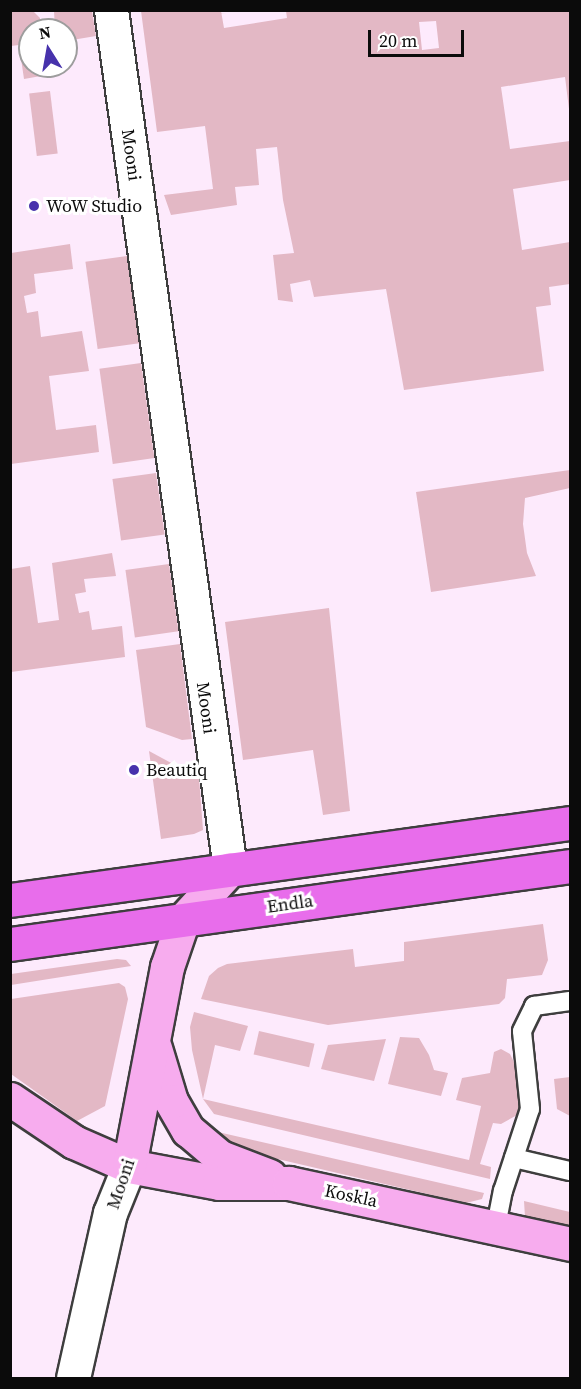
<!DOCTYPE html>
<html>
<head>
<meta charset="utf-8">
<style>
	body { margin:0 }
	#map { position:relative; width:581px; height:1389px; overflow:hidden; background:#fdeafc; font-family:"Source Serif 4",serif }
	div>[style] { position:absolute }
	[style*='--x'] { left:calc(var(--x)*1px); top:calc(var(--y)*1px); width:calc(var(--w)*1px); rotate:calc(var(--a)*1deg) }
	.green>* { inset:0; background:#e3b8c5; transform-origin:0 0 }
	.roads { filter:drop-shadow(2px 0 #3e3e3e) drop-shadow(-2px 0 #3e3e3e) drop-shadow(0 2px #3e3e3e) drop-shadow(0 -2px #3e3e3e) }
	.lane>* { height:18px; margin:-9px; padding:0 9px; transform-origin:9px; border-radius:9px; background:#fff }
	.street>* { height:33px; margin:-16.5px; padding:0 16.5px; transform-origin:16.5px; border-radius:16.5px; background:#fff }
	.secondary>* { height:33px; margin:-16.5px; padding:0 16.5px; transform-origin:16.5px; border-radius:16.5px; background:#f7acee }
	.primary>* { height:33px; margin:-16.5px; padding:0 16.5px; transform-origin:16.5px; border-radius:16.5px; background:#e86deb }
	.dots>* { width:16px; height:16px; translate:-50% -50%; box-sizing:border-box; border:3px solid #fff; border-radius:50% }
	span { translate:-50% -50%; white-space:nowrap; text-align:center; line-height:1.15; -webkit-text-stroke:6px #fff; paint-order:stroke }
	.street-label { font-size:18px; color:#0b0b0b }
	.poi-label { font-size:18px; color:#0b0b0b }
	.left { translate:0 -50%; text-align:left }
	.frame { position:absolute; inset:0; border:12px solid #0b0b0b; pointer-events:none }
	.north { position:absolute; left:18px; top:18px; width:60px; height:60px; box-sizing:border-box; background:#fff; border:2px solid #9d9d9d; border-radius:50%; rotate:349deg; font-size:16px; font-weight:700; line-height:24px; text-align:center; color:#0b0b0b }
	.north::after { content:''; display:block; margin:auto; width:21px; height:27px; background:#4732ac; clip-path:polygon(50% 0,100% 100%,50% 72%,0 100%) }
	.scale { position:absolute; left:368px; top:30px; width:96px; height:27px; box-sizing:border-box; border:3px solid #0b0b0b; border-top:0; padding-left:8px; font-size:18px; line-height:21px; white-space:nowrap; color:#0b0b0b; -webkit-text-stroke:4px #fff; paint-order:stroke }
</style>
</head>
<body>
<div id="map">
	<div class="green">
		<i style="clip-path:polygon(10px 11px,33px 11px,40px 18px,41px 30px,30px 30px,30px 66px,46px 66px,41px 76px,24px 79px,19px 45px,11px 46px)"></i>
		<i style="clip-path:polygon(54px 11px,92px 11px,96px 36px,66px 41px,66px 30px,55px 30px)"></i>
		<i style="clip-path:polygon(evenodd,141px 11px,221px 11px,224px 28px,287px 18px,286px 11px,570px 11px,570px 117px,565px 77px,501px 87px,510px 149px,570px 141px,570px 180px,513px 189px,522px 250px,570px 242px,570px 284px,549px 287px,551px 305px,536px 307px,544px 371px,404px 390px,386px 289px,314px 297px,310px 280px,290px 284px,293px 302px,278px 300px,273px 255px,294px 253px,283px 200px,277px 147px,256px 149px,259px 185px,235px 187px,237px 205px,171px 215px,164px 195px,213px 189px,205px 126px,157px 132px,141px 11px,436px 21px,439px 48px,422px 50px,419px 22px,436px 21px)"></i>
		<i style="left:50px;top:91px;width:63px;height:21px;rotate:83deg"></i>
		<i style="clip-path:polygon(70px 244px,73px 269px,34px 274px,36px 293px,24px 296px,27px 313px,38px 311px,41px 337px,82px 331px,89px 371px,49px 376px,56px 430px,96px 425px,99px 452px,11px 464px,11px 253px)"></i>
		<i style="left:127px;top:256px;width:88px;height:42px;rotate:82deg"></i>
		<i style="left:141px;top:363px;width:96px;height:42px;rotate:82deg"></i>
		<i style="clip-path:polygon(570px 470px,570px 488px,525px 498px,523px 524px,527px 553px,536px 576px,431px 592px,416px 492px)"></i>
		<i style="left:156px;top:473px;width:62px;height:44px;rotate:82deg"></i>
		<i style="clip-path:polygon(112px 553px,116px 576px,84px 579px,86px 592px,75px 594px,79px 613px,89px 611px,92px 630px,122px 626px,125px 657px,11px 672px,11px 569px,30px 566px,38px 623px,59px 620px,52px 563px)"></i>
		<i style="left:169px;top:564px;width:68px;height:44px;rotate:82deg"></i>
		<i style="clip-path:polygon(329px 608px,350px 811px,323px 815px,313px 750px,243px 760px,225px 622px)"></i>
		<i style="clip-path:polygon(180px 644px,192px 739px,182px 740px,146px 727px,136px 650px)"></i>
		<i style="clip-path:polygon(149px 751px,199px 778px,203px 830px,194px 834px,161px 839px)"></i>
		<i style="clip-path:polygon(543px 924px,548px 960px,542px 975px,507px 979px,505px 998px,499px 1004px,328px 1025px,201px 999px,209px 976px,218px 968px,227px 964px,353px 949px,355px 967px,404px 961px,404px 942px)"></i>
		<i style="clip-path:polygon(117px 959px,126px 960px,131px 966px,11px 985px,11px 974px)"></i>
		<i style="clip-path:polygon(119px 983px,125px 987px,128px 999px,105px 1106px,77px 1121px,11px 1074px,11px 999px)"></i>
		<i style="clip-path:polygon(194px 1012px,248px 1026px,240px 1051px,215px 1045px,203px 1099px,469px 1160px,481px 1106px,456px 1100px,462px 1078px,490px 1073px,494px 1052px,501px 1049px,510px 1054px,517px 1068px,521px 1103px,519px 1114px,501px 1124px,493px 1123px,480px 1164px,491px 1167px,490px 1179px,214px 1114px,203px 1099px,192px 1050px,190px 1027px)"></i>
		<i style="left:259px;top:1031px;width:57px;height:24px;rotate:13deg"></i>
		<i style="clip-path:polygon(400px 1037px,419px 1038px,429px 1055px,434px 1070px,448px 1073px,441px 1096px,388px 1084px)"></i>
		<i style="clip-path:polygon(386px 1039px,374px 1081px,321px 1069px,328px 1045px)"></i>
		<i style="clip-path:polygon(570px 1077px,570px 1116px,557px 1109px,554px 1079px)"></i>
		<i style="clip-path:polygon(218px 1132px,484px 1193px,482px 1199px,466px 1203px,248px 1152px,229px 1144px)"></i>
		<i style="clip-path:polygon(524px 1201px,570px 1212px,570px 1227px,525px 1217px)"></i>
	</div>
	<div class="roads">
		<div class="lane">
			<i style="--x:514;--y:1158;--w:57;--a:13.1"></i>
			<i style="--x:496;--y:1226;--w:36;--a:-79"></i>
			<i style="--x:503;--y:1191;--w:86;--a:-71.8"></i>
			<i style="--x:530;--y:1109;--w:78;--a:-95.9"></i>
			<i style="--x:522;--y:1031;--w:28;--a:-64"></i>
			<i style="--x:534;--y:1006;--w:36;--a:-8"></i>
		</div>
		<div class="street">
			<i style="--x:111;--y:10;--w:867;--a:82.11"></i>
			<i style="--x:73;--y:1378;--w:169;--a:-77.4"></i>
			<i style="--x:110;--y:1213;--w:51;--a:-68"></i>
		</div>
		<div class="secondary">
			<i style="--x:155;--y:1048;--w:55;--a:73.2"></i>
			<i style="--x:171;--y:1101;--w:34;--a:60"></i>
			<i style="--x:188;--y:1130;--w:42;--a:40.2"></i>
			<i style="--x:220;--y:1157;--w:53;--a:20.8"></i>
			<i style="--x:10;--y:1099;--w:77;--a:33.9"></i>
			<i style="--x:74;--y:1142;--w:60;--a:23.6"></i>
			<i style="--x:129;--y:1166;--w:92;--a:10.7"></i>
			<i style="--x:219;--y:1183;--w:70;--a:0"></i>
			<i style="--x:289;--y:1183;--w:288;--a:12.2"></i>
			<i style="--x:129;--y:1166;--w:203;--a:-79.2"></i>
			<i style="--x:167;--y:967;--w:50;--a:-71.2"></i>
			<i style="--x:183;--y:920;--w:69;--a:-47.3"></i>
		</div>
		<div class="primary">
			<i style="--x:10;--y:900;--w:565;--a:-7.83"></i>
			<i style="--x:10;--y:944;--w:565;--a:-7.93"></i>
		</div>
	</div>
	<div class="dots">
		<i style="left:34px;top:206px;background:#4732ac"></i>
		<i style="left:134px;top:770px;background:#4732ac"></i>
	</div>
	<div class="street-label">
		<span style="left:131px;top:155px;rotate:82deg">Mooni</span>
		<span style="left:206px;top:708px;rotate:82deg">Mooni</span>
		<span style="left:290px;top:904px;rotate:-8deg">Endla</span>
		<span style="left:121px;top:1184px;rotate:-71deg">Mooni</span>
		<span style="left:351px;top:1196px;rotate:12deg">Koskla</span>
	</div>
	<div class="poi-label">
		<span class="left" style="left:46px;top:206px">WoW Studio</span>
		<span class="left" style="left:146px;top:770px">Beautiq</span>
	</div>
	<div class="frame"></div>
	<div class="north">N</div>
	<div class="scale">20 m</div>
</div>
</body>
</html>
